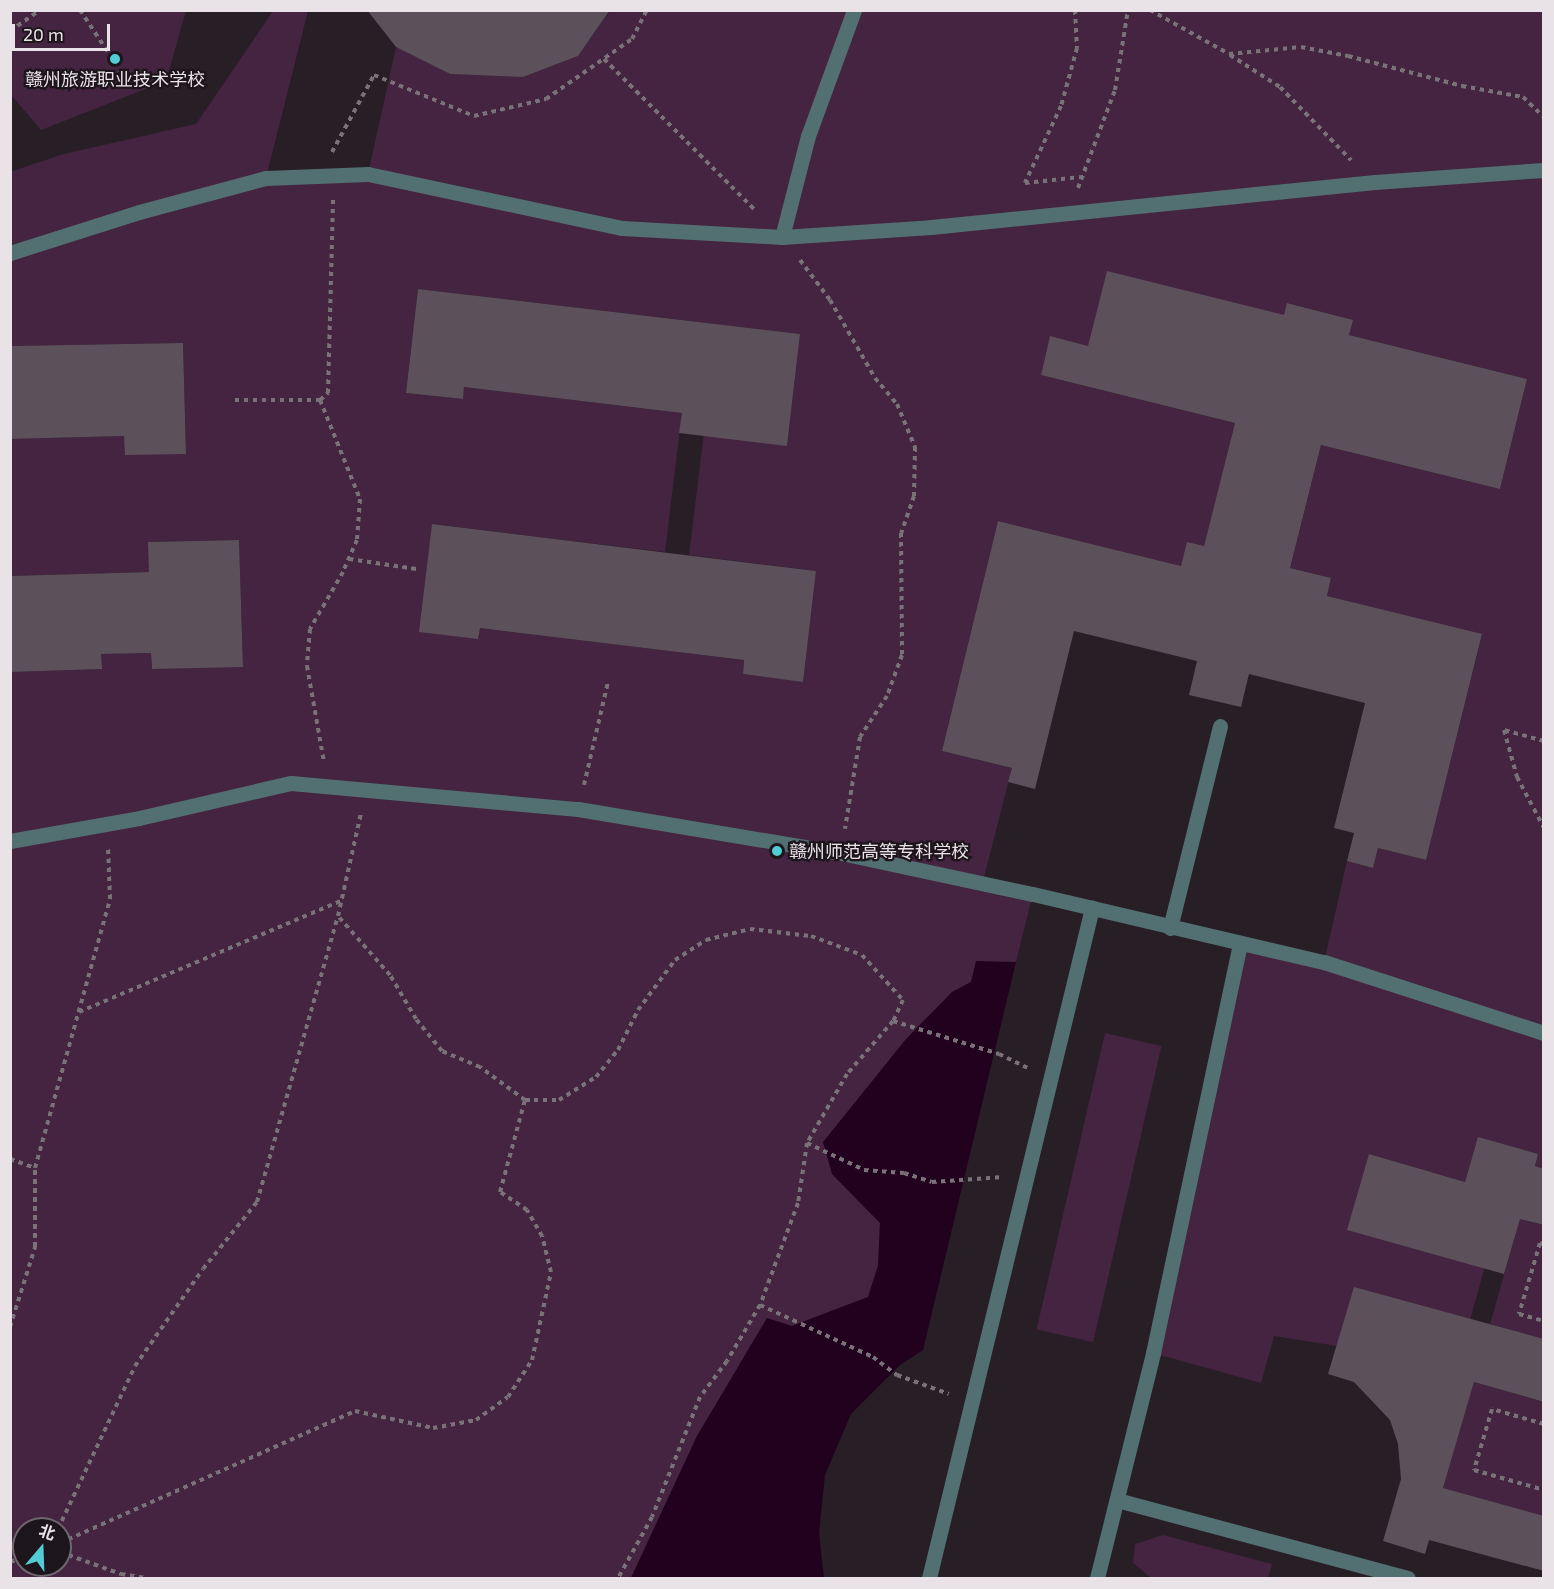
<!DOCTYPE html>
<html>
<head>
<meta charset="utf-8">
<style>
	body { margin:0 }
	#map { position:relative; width:1554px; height:1589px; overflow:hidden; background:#271e26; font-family:"Exo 2","Noto Sans SC",sans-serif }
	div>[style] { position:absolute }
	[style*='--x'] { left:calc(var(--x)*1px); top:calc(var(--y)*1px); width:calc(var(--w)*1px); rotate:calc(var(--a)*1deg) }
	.green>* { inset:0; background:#442440; transform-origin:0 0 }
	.water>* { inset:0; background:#22011f }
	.building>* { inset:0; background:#5c515a }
	.path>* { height:4px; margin-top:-2px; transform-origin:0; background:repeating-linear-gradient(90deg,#7a7279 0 4.5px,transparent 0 9px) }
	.minor>* { height:15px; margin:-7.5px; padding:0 7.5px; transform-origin:7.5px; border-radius:7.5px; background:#526f71 }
	.dots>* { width:16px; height:16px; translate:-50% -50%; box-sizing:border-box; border:3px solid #1d151c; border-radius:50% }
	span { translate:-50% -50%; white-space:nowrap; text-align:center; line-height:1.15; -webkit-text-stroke:4.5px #1d151c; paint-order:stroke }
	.poi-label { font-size:18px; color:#e9e3e8 }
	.left { translate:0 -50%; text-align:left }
	.frame { position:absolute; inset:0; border:12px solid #e9e3e8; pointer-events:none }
	.north { position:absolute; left:12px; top:1517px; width:60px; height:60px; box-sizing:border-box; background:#1d151c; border:2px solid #6f676e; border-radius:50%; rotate:19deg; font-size:16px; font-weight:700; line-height:24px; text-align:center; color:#e9e3e8 }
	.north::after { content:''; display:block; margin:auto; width:21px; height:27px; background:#51ccd4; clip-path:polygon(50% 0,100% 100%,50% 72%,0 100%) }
	.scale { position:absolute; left:12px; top:24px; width:98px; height:27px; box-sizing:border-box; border:3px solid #e9e3e8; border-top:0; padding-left:8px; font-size:18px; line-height:21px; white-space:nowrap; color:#e9e3e8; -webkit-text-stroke:4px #1d151c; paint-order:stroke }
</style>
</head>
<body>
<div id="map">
	<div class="green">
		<i style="clip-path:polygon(10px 11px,11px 10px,186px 11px,166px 81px,41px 130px,11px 95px)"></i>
		<i style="clip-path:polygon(evenodd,273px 11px,308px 11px,266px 178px,368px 174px,396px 47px,450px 74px,523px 77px,578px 56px,610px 11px,1543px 11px,1543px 1169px,1535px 1166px,1538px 1154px,1478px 1138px,1465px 1182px,1369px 1154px,1500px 1213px,1470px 1320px,1337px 1346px,1274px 1336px,1261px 1383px,1153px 1353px,1240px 943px,1324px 962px,1347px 861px,1373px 868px,1378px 848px,1426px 860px,1482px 635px,1327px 596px,1331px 578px,1290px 568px,1321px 445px,1500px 489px,1527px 379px,1349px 335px,1352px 320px,1288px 303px,1284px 315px,1088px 346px,1050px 337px,1041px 375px,1235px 423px,1204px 546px,1181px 566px,998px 521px,942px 751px,1012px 768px,982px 885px,1033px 894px,1016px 962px,976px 962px,971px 982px,952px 992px,832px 1174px,880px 1223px,878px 1266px,868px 1297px,792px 1326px,728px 1385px,697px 1436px,631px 1578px,11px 1578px,11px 672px,101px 669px,101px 654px,151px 653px,152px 669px,243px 666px,239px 540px,149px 542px,149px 572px,11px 576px,11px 439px,124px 436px,186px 453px,183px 343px,11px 346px,10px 172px,64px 154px,196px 124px,273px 11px,418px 289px,800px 334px,787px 445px,724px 438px,706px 416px,689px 555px,816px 571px,803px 681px,743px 674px,744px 660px,480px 628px,478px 639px,432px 524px,665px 552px,682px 413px,464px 387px,463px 399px,406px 393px,418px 289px,273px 11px,24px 1529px,60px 1529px,60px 1565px,24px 1565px,24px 1529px)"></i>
		<i style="left:1105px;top:1033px;width:58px;height:304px;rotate:13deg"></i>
		<i style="clip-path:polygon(1520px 1219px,1543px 1225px,1543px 1339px,1490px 1324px)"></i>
		<i style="clip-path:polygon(1474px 1382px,1543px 1402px,1543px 1516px,1443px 1488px)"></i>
		<i style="clip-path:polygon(1163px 1535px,1272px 1564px,1268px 1578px,1151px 1578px,1133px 1563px,1135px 1544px)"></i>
	</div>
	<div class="water">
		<i style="clip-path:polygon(976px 961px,1016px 962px,923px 1350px,900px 1365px,851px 1414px,825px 1475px,819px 1533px,824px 1578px,631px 1578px,697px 1436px,767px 1318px,792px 1326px,868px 1297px,878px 1266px,880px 1223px,832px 1174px,823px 1142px,906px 1039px,952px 992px,971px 982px)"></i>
	</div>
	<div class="building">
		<i style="clip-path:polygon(367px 10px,610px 10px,578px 56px,523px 77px,450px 74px,396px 47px)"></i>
		<i style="clip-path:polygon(1107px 271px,1284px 315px,1287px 303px,1353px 320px,1349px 335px,1527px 379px,1500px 489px,1321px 445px,1290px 568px,1331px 578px,1327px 596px,1482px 634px,1426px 860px,1378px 848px,1373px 868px,1347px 861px,1354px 833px,1334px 828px,1365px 703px,1249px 674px,1241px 707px,1189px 695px,1197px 661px,1074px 631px,1035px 789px,1008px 782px,1012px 768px,942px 751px,998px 521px,1181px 566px,1187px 542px,1204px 546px,1235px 423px,1041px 375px,1050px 336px,1088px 346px)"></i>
		<i style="clip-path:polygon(418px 289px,800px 334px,787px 446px,679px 433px,682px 413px,464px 387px,463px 399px,406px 393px)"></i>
		<i style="clip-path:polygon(183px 343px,186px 454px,125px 455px,124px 436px,10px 439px,10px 346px)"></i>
		<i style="clip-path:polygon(432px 524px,816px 571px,803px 682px,743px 674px,744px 660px,480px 628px,478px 639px,419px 632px)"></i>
		<i style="clip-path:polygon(239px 540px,243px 667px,152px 669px,151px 653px,101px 654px,102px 669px,10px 672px,10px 576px,149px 572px,148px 542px)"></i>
		<i style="clip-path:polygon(1478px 1137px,1538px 1154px,1535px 1166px,1544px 1169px,1544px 1225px,1520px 1219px,1504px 1274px,1347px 1230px,1369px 1154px,1465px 1182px)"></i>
		<i style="clip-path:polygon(1354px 1287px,1544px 1339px,1544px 1402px,1474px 1382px,1443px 1488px,1544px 1516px,1544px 1571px,1429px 1540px,1425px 1554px,1383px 1541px,1401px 1479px,1398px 1444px,1390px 1420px,1354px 1382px,1328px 1374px)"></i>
	</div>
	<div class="path">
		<i style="--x:80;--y:10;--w:74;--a:56.5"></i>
		<i style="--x:1075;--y:10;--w:38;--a:87"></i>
		<i style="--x:1077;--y:48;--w:60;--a:105.4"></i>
		<i style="--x:1061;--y:106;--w:85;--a:115.1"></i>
		<i style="--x:1025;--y:183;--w:56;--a:-6.1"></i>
		<i style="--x:1150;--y:10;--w:90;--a:29.1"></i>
		<i style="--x:1229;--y:54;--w:72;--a:-5.6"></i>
		<i style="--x:1301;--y:47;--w:48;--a:10.8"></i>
		<i style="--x:1348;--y:56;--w:118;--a:14.7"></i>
		<i style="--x:1462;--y:86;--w:62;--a:10.2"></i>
		<i style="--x:1523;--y:97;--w:29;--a:44"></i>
		<i style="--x:10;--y:31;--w:37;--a:-35"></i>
		<i style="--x:1230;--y:55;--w:59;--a:32.6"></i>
		<i style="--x:1280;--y:87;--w:102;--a:45.8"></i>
		<i style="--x:604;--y:59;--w:214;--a:45"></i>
		<i style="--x:332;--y:152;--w:88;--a:-61.4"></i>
		<i style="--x:374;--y:75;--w:108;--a:22.3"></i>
		<i style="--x:474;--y:116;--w:74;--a:-13.3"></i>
		<i style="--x:546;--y:99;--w:105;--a:-34.9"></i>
		<i style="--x:632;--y:39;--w:33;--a:-63"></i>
		<i style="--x:1078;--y:188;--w:105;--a:-69.3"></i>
		<i style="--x:1115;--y:90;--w:81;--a:-80.8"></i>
		<i style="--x:800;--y:260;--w:50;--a:53.1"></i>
		<i style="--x:830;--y:300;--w:90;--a:60"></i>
		<i style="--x:875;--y:378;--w:34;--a:50"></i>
		<i style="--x:897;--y:404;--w:47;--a:67.3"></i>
		<i style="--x:915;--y:447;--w:49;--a:91.2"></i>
		<i style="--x:914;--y:496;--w:39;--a:109"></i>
		<i style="--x:901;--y:533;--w:122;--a:89.5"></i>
		<i style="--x:902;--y:655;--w:44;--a:110.1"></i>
		<i style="--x:887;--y:696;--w:49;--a:123.4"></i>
		<i style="--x:860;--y:737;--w:93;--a:99.3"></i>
		<i style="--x:235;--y:400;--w:85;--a:0"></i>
		<i style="--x:320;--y:400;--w:11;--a:-41"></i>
		<i style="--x:328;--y:393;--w:193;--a:-88.5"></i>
		<i style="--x:320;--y:400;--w:107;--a:68"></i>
		<i style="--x:360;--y:499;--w:41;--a:94.2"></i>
		<i style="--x:357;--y:540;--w:35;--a:114"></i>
		<i style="--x:343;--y:572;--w:66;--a:120.1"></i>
		<i style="--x:310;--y:629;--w:37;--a:95"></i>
		<i style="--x:307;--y:666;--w:97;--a:80"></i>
		<i style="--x:349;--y:559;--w:68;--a:8.5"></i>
		<i style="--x:1544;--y:741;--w:41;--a:-164.6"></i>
		<i style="--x:1504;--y:730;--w:49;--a:74.5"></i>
		<i style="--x:1517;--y:777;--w:58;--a:62.1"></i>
		<i style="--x:584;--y:785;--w:106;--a:-76.9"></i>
		<i style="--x:79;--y:1012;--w:284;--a:-23"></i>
		<i style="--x:893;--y:1021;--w:111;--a:17.3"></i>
		<i style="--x:999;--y:1054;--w:32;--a:26"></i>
		<i style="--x:525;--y:1100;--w:34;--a:0"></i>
		<i style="--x:559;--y:1100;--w:44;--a:-31.9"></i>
		<i style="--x:596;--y:1077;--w:35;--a:-51"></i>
		<i style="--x:618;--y:1050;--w:45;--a:-63.4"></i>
		<i style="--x:638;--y:1010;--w:62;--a:-53.5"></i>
		<i style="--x:675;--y:960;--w:37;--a:-33"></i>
		<i style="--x:706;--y:940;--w:45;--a:-14"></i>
		<i style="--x:750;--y:929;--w:61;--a:6.5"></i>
		<i style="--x:811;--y:936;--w:54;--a:20.4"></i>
		<i style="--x:862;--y:955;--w:61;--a:47.7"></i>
		<i style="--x:903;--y:1000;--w:23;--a:115"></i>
		<i style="--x:893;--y:1021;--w:70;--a:131"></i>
		<i style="--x:847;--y:1074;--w:80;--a:120.1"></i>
		<i style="--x:807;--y:1143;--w:61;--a:98.5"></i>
		<i style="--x:798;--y:1203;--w:109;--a:110.4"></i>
		<i style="--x:760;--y:1305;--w:65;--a:120.5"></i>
		<i style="--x:727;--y:1361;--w:45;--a:126.9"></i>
		<i style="--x:700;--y:1397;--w:129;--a:111.8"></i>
		<i style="--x:652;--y:1517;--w:70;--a:119.1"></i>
		<i style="--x:807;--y:1143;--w:63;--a:25.3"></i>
		<i style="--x:864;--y:1170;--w:40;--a:4.3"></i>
		<i style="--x:904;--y:1173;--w:29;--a:18"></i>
		<i style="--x:932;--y:1182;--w:71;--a:-4"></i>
		<i style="--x:10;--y:1159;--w:27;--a:20"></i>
		<i style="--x:1544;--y:1244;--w:4;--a:-166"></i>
		<i style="--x:1540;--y:1243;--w:74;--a:106.5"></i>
		<i style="--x:1519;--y:1314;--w:26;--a:16"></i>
		<i style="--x:760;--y:1305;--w:124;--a:24.7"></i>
		<i style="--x:873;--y:1357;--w:30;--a:37"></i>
		<i style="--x:897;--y:1375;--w:55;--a:20.1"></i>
		<i style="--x:10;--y:1327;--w:84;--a:-72.6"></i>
		<i style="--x:35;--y:1247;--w:79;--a:-90"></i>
		<i style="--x:35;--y:1168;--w:279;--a:-74.4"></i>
		<i style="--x:110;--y:899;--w:51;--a:-92.2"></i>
		<i style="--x:1544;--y:1424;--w:54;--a:-163.9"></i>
		<i style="--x:1492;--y:1409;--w:64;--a:106.4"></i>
		<i style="--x:1474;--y:1470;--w:73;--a:15.9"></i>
		<i style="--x:58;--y:1529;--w:180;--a:-64.7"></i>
		<i style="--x:135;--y:1366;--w:118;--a:-55"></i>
		<i style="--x:203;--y:1269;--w:86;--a:-51.1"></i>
		<i style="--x:257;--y:1202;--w:297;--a:-74.2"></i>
		<i style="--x:338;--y:916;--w:106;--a:-77.4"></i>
		<i style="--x:60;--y:1543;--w:323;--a:-24.1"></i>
		<i style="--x:355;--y:1411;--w:80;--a:12.3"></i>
		<i style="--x:433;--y:1428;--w:44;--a:-10.5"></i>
		<i style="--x:476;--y:1420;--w:39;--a:-36"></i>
		<i style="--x:508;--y:1397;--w:44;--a:-57"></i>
		<i style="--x:532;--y:1360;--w:90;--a:-77.8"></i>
		<i style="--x:551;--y:1272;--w:37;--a:-104"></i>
		<i style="--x:542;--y:1236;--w:30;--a:-120"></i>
		<i style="--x:527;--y:1210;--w:32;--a:-146"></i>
		<i style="--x:500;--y:1192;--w:95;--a:-74.8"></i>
		<i style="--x:525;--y:1100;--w:56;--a:-143.7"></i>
		<i style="--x:480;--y:1067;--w:41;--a:-157.2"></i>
		<i style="--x:442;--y:1051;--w:41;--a:-129.1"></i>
		<i style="--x:416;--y:1019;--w:51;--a:-120.6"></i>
		<i style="--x:390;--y:975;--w:79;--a:-131.4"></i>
		<i style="--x:60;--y:1552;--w:65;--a:19.8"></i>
		<i style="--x:121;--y:1574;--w:25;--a:9"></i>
		<i style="--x:10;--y:1562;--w:15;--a:-20"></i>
	</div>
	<div class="minor">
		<i style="--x:782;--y:237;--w:104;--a:-75.6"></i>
		<i style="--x:808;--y:136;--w:134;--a:-69.9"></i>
		<i style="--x:10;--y:253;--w:135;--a:-17.6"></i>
		<i style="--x:139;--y:212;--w:131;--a:-15"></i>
		<i style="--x:266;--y:178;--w:102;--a:-2.2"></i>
		<i style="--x:368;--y:174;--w:260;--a:12"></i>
		<i style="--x:622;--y:228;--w:160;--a:3.2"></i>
		<i style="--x:782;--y:237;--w:149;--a:-3.8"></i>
		<i style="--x:931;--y:227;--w:446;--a:-5.8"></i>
		<i style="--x:1375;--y:182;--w:169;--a:-4.1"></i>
		<i style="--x:10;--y:841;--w:131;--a:-10.1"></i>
		<i style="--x:139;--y:818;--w:156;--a:-13"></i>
		<i style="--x:291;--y:783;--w:288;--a:5.2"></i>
		<i style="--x:578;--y:809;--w:267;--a:9.5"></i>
		<i style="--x:841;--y:853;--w:196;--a:12.1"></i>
		<i style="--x:1033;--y:894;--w:299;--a:13.2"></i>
		<i style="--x:1324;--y:962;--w:231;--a:17.9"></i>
		<i style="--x:1170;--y:928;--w:208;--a:-76.1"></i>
		<i style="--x:1117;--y:1500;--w:301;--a:15"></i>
		<i style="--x:929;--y:1578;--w:690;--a:-76.33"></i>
		<i style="--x:1097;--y:1578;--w:232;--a:-76"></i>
		<i style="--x:1153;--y:1353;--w:419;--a:-78"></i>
	</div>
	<div class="dots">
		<i style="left:115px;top:59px;background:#51ccd4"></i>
		<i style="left:777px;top:851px;background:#51ccd4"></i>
	</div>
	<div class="poi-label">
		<span style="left:115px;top:79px">赣州旅游职业技术学校</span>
		<span class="left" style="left:789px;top:851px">赣州师范高等专科学校</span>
	</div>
	<div class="frame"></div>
	<div class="north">北</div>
	<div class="scale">20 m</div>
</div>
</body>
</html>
